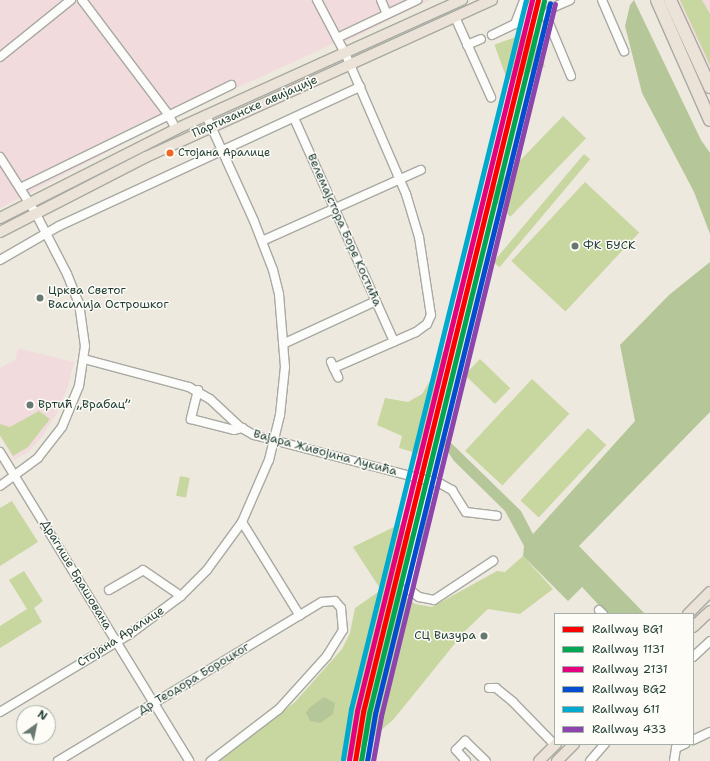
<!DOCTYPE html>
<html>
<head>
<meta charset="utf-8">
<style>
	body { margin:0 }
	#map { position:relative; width:710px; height:761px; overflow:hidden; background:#eee9de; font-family:"Shantell Sans",sans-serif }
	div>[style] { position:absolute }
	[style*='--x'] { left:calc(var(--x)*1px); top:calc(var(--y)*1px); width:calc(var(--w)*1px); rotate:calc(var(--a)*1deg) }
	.built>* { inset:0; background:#f1dbdd }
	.green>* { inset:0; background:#c8d6a0; transform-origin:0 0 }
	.forest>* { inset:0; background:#b5c799 }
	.roads { filter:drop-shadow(1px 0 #a8a9a2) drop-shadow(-1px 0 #a8a9a2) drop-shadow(0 1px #a8a9a2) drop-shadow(0 -1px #a8a9a2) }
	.minor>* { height:8px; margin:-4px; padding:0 4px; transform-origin:4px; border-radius:4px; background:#fcfcfa }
	.major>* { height:10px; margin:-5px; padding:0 5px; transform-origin:5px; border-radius:5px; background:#ebe3d8 }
	.highway>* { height:12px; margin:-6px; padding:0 6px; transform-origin:6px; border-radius:6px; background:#ebe3d8 }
	.rail-1>* { height:5px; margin:-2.5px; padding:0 2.5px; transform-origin:2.5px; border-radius:2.5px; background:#f00 }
	.rail-2>* { height:5px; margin:-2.5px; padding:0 2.5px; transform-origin:2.5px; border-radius:2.5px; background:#00a651 }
	.rail-3>* { height:5px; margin:-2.5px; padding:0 2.5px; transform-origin:2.5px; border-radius:2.5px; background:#e5007d }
	.rail-4>* { height:5px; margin:-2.5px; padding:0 2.5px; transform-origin:2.5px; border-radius:2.5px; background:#044cd0 }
	.rail-5>* { height:5px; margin:-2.5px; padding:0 2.5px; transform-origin:2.5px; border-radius:2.5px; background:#00a9ce }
	.rail-6>* { height:5px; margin:-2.5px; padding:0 2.5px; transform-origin:2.5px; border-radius:2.5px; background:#8e44ad }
	.dots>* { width:11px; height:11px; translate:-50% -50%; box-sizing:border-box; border:2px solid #fdfcf7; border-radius:50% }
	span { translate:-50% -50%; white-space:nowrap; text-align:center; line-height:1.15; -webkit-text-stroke:3px #fdfcf7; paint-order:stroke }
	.bus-label { font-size:11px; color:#1f3d34 }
	.left { translate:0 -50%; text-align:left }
	.street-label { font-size:12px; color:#1f3d34 }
	.poi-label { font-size:12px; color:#1f3d34 }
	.right { translate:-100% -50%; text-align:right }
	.legend { position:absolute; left:554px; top:613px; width:140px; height:132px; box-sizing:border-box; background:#fdfcf7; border:1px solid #a4b0a9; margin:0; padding:5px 7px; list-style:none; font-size:12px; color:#1f3d34 }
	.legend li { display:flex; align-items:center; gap:8px; height:20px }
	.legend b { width:20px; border:1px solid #a4b0a9 }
	.north { position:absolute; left:16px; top:705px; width:40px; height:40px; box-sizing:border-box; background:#fdfcf7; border:1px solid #a4b0a9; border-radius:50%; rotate:33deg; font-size:11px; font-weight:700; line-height:16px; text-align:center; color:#1f3d34 }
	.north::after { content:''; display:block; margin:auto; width:14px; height:18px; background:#677970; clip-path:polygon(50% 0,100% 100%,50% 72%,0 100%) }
</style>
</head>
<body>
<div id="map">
	<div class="built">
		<i style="clip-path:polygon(0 0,430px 0,341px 44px,339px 41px,182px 113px,0 208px)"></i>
		<i style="clip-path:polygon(677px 0,710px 0,710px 72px)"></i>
		<i style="clip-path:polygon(18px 348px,74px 362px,68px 386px,57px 413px,42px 437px,28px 452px,14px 460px,0 436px,0 368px,15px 360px)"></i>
	</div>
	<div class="green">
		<i style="clip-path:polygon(680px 0,702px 0,710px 14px,710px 65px)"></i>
		<i style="left:532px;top:31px;width:38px;height:40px;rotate:70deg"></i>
		<i style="left:563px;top:116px;width:32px;height:109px;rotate:44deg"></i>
		<i style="left:584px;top:154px;width:8px;height:141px;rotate:40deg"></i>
		<i style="left:585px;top:182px;width:74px;height:108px;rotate:43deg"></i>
		<i style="clip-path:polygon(452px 340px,423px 455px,399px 448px,402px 436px,377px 425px,385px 398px,408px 402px,422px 394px,433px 376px,438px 356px,444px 351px,446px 341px)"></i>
		<i style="left:480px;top:359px;width:42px;height:22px;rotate:44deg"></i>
		<i style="left:532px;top:379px;width:51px;height:98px;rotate:43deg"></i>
		<i style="clip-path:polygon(39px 411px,50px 419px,28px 447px,13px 456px,0 435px,0 424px,10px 427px)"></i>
		<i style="left:588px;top:428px;width:25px;height:99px;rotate:43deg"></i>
		<i style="left:180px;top:476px;width:10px;height:20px;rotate:11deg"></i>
		<i style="clip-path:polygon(12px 501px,38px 542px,0 566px,0 508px)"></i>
		<i style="clip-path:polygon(400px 524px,411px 537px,400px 580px,405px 597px,415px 604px,432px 607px,497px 571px,505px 572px,523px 556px,553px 589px,520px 614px,488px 609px,465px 631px,393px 720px,345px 761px,220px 761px,295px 702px,342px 649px,350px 633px,355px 608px,381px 590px,353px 547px)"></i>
		<i style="clip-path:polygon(24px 571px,43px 601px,34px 608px,42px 622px,0 648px,0 626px,27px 609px,9px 580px)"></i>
	</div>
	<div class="forest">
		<i style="clip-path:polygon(634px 0,701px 140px,710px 153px,710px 234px,694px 192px,642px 93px,625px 26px,630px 5px)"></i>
		<i style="clip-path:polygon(710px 262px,710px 412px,579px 546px,645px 614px,607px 614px,582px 587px,568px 601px,523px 556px,524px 546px,505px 511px,454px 461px,444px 446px,446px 438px,521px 511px,533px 534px,635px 421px,620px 345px,669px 295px)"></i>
		<i style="clip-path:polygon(324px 697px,335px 703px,333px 714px,320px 723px,310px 721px,306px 713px,309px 708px)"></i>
	</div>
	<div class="roads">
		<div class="minor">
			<i style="--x:82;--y:0;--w:143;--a:53"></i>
			<i style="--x:168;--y:114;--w:17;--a:62"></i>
			<i style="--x:317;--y:0;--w:60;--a:62.2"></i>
			<i style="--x:345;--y:53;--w:154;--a:66.6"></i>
			<i style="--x:406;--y:194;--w:45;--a:73.2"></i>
			<i style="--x:419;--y:237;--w:79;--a:81.3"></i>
			<i style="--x:431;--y:315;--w:10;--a:114"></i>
			<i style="--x:427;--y:324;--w:14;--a:144"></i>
			<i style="--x:416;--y:332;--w:90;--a:156.3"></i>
			<i style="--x:381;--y:0;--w:15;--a:67"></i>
			<i style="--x:570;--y:0;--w:20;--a:156"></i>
			<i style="--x:552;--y:8;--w:10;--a:127"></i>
			<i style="--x:546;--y:16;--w:65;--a:67.4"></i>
			<i style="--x:602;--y:0;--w:56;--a:66.7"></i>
			<i style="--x:455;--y:17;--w:88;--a:65.8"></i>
			<i style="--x:492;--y:35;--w:25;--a:-26"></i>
			<i style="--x:515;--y:24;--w:26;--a:-69"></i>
			<i style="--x:337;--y:38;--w:89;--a:-25.4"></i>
			<i style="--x:467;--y:45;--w:15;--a:-23"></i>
			<i style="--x:0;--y:57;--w:91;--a:-38.8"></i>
			<i style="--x:294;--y:118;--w:245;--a:65.9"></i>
			<i style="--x:0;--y:157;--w:65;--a:57.5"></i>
			<i style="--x:35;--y:212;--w:70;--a:62.7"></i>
			<i style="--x:67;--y:274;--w:31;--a:68"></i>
			<i style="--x:79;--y:303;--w:43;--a:82.1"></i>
			<i style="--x:85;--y:346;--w:40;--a:98.5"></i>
			<i style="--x:79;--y:386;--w:44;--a:112.5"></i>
			<i style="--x:62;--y:427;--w:39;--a:128"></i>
			<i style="--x:38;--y:458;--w:47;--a:143.6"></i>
			<i style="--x:20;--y:188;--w:235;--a:-26"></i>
			<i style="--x:262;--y:241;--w:174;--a:-24.1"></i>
			<i style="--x:0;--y:260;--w:68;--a:-30"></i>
			<i style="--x:59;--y:226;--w:332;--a:-24.8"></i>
			<i style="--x:285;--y:343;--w:100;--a:-24.8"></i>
			<i style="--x:84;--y:359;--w:109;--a:14.9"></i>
			<i style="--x:189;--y:387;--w:24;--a:30"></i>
			<i style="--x:210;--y:399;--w:41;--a:43"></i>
			<i style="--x:240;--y:427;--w:16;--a:30"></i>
			<i style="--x:254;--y:435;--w:193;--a:14.7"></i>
			<i style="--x:441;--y:484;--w:13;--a:29"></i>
			<i style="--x:452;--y:490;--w:26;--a:58"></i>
			<i style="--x:466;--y:512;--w:31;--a:7"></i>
			<i style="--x:331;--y:362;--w:17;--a:65"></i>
			<i style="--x:198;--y:390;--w:30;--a:104"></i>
			<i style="--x:191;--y:419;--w:44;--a:14.3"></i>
			<i style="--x:234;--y:430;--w:9;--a:-13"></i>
			<i style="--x:0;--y:452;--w:362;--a:58.5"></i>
			<i style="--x:430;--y:481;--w:103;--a:102.3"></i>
			<i style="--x:408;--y:582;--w:9;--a:72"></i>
			<i style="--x:411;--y:591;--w:10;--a:37"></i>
			<i style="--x:419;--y:597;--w:15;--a:11"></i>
			<i style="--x:434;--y:600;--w:71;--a:-33.5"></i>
			<i style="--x:242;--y:522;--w:110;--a:58.3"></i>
			<i style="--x:109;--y:590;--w:39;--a:-30"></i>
			<i style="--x:143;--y:570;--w:46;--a:34.4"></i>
			<i style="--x:599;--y:610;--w:6;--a:45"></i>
			<i style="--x:693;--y:657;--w:23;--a:-43"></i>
			<i style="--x:489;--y:688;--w:7;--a:0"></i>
			<i style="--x:496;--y:688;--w:22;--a:39"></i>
			<i style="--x:513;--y:702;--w:60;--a:45.7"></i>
			<i style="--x:0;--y:712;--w:152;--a:-31"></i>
			<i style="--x:130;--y:634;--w:64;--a:-36.7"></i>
			<i style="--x:181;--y:596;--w:37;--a:-45"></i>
			<i style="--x:207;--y:570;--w:59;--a:-53.9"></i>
			<i style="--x:242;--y:522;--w:68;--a:-66.5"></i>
			<i style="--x:269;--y:460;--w:46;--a:-76.3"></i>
			<i style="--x:280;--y:415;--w:48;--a:-84.1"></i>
			<i style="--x:285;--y:367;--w:73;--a:-94.7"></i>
			<i style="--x:279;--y:294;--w:25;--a:-104"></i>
			<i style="--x:273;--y:270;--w:53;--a:-111.2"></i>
			<i style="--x:254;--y:221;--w:116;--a:-114.4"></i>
			<i style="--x:693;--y:740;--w:19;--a:-25"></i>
			<i style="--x:58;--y:761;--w:308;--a:-31.1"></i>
			<i style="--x:322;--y:602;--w:13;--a:-4"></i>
			<i style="--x:335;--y:601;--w:9;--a:49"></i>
			<i style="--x:341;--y:608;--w:22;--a:85"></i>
			<i style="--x:343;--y:630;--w:31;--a:122"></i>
			<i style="--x:327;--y:656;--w:72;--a:132.2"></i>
			<i style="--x:279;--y:709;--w:86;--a:142.6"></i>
			<i style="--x:466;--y:761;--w:15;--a:-132"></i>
			<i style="--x:456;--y:750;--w:13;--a:-45"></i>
			<i style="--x:465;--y:741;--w:29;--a:44"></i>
			<i style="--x:590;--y:761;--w:23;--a:-49"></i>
			<i style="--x:674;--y:761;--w:13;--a:-81"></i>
			<i style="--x:676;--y:748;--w:10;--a:-24"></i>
		</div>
		<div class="major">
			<i style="--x:0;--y:218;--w:197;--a:-26.8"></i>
			<i style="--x:176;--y:129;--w:314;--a:-24.3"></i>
			<i style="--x:0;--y:232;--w:164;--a:-27.2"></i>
			<i style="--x:146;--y:157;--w:380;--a:-24.4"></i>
			<i style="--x:688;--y:614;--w:31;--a:-45"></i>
			<i style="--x:693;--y:627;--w:23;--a:-43"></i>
			<i style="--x:539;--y:761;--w:24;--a:-45"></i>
			<i style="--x:557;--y:761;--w:24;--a:-45"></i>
		</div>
		<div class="highway">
			<i style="--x:657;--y:0;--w:131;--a:66.2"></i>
			<i style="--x:670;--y:0;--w:96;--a:65.3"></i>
		</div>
	</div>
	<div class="rail-1">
		<i style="--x:355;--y:761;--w:50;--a:-80.7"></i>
		<i style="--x:363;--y:712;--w:733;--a:-76.19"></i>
	</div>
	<div class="rail-2">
		<i style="--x:361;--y:761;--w:49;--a:-80.5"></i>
		<i style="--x:369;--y:713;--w:733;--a:-76.19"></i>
	</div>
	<div class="rail-3">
		<i style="--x:349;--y:760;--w:50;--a:-80.7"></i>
		<i style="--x:357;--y:711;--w:732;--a:-76.17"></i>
	</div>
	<div class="rail-4">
		<i style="--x:367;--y:761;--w:48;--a:-80.3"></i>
		<i style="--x:375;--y:714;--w:732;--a:-76.17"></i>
	</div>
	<div class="rail-5">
		<i style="--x:343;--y:759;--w:51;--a:-80.9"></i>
		<i style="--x:351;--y:709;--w:730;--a:-76.14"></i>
	</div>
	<div class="rail-6">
		<i style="--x:373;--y:761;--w:46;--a:-79.9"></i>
		<i style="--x:381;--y:716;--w:733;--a:-76.27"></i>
	</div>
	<div class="dots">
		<i style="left:170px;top:153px;background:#f26522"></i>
		<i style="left:575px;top:246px;background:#677970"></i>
		<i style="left:40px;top:298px;background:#677970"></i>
		<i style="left:30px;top:405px;background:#677970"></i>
		<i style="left:484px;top:636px;background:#677970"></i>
	</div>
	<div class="bus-label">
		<span class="left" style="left:178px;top:153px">Стојана Аралице</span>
	</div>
	<div class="street-label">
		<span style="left:255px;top:107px;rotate:-24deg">Партизанске авијације</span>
		<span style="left:344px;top:230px;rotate:66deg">Велемајстора Боре Костића</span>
		<span style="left:325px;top:453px;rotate:15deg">Вајара Живојина Лукића</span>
		<span style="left:76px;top:575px;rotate:59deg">Драгише Брашована</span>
		<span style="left:121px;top:637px;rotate:-33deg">Стојана Аралице</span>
		<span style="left:194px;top:679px;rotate:-31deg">Др Теодора Бороцког</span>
	</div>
	<div class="poi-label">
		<span class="left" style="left:583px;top:246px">ФК БУСК</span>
		<span class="left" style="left:48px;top:298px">Црква Светог<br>Василија Острошког</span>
		<span class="left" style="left:38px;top:405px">Вртић „Врабац”</span>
		<span class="right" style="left:476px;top:636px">СЦ Визура</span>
	</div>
	<ul class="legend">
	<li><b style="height:5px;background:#f00"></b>Railway BG1</li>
	<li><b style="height:5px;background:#00a651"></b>Railway 1131</li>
	<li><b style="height:5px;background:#e5007d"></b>Railway 2131</li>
	<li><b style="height:5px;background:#044cd0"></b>Railway BG2</li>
	<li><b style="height:5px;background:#00a9ce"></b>Railway 611</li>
	<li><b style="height:5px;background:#8e44ad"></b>Railway 433</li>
	</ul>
	<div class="north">N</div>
</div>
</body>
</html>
